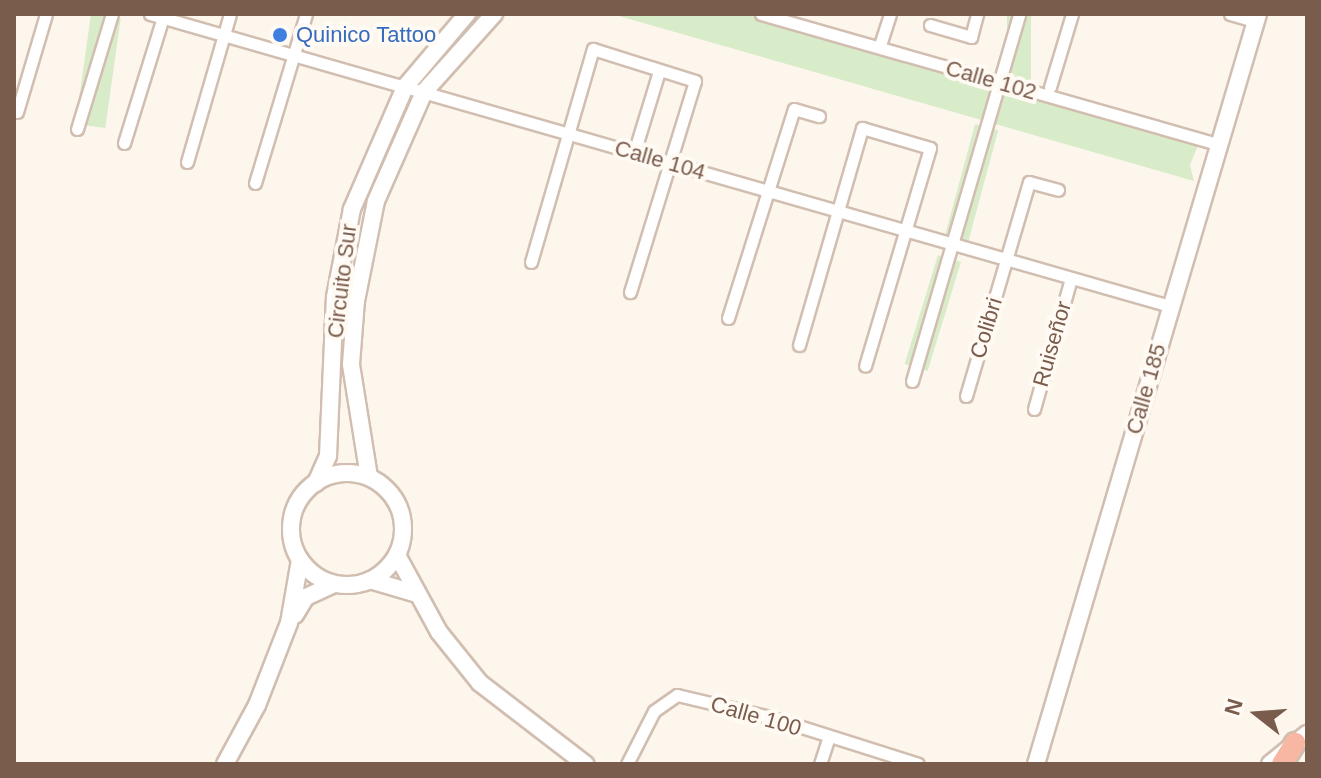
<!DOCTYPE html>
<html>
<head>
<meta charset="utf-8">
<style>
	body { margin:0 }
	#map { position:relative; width:1321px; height:778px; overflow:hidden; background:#fdf6ec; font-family:Helvetica,sans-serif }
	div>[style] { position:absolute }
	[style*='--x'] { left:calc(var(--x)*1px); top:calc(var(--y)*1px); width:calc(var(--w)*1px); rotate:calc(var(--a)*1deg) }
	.green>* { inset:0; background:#d8ecc9; transform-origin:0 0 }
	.roads { filter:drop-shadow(2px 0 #d1beb0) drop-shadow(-2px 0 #d1beb0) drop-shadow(0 2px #d1beb0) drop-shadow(0 -2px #d1beb0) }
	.street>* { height:11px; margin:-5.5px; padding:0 5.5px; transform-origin:5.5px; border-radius:5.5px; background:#fff }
	.secondary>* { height:16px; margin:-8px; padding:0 8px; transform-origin:8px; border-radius:8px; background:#fff }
	.secondary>.ring { margin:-8px; padding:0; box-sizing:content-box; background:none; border:16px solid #fff; border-radius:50% }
	.highway>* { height:20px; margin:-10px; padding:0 10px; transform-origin:10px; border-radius:10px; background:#f7b7a3 }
	.dots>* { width:22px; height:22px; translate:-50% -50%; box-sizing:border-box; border:4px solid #fffaf3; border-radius:50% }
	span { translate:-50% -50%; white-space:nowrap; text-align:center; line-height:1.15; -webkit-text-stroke:8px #fffaf3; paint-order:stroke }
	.shop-label { font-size:22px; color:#366cbe }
	.left { translate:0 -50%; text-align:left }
	.street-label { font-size:22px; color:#7a5c4d }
	.frame { position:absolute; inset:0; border:16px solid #7a5c4d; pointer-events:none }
	.north { position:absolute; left:1217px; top:674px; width:80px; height:80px; -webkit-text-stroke:6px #fffaf3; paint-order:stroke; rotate:287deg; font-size:22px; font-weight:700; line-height:32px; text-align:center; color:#7a5c4d }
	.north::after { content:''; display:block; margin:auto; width:28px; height:36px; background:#7a5c4d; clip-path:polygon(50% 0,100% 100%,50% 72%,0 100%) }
</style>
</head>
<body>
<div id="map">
	<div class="green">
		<i style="left:91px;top:14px;width:30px;height:111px;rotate:8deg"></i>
		<i style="clip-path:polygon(612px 14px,751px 14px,1199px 143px,1190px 165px,1194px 181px)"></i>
		<i style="left:1007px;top:14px;width:24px;height:66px"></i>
		<i style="left:975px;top:124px;width:24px;height:114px;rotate:15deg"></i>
		<i style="left:938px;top:255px;width:24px;height:114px;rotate:17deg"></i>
	</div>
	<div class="roads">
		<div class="street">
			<i style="--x:150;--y:14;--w:1061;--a:15.98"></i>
			<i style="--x:761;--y:14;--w:478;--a:15.9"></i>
			<i style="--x:1230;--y:14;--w:26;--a:16"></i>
			<i style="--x:930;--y:25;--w:43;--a:16.3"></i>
			<i style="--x:971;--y:37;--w:24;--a:-75"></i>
			<i style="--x:881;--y:42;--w:29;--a:-72"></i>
			<i style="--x:1050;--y:87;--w:76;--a:-73.2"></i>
			<i style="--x:17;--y:112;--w:102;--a:-73.5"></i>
			<i style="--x:77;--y:129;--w:120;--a:-73.1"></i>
			<i style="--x:124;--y:143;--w:135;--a:-72.8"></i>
			<i style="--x:634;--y:153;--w:86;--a:-73"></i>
			<i style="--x:187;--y:162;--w:154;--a:-73.8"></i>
			<i style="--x:255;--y:183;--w:177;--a:-73.2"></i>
			<i style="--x:531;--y:262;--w:222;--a:-73.8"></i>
			<i style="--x:593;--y:49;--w:107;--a:17.4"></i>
			<i style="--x:695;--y:81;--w:221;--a:107.1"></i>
			<i style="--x:728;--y:318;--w:219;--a:-72.5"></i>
			<i style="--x:794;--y:109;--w:26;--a:16"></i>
			<i style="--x:799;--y:345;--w:226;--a:-73.8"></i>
			<i style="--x:862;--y:128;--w:71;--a:16.4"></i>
			<i style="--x:930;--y:148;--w:227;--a:106.6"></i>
			<i style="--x:912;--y:381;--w:382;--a:-73.7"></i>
			<i style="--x:966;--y:396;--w:223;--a:-73.6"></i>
			<i style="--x:1029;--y:182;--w:30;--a:15"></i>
			<i style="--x:1034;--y:409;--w:136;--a:-74.2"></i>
			<i style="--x:627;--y:764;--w:59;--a:-63"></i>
			<i style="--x:654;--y:711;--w:28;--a:-35"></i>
			<i style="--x:677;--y:695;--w:96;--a:13.3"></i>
			<i style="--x:770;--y:717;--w:155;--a:17.6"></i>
			<i style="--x:820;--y:764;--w:26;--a:-72"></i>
		</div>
		<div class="secondary">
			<i class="ring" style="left:291px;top:473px;width:96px;height:96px"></i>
			<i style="--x:369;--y:477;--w:114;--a:-99.1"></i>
			<i style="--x:351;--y:364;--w:63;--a:-85.5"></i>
			<i style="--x:356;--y:301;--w:102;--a:-78.7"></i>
			<i style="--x:376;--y:201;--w:119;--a:-66.2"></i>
			<i style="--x:424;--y:92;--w:105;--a:-48.1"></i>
			<i style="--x:316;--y:483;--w:30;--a:-66"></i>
			<i style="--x:328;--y:456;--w:159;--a:-87.5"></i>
			<i style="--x:335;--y:297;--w:90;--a:-79.1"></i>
			<i style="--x:352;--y:209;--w:133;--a:-66.5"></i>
			<i style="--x:405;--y:87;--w:96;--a:-49.7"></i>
			<i style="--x:397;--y:555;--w:88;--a:61.4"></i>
			<i style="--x:439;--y:632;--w:65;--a:51.2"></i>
			<i style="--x:480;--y:683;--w:133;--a:37.6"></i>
			<i style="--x:370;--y:580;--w:46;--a:16.5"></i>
			<i style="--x:295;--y:615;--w:21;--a:-59"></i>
			<i style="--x:306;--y:597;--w:31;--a:-25"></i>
			<i style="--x:225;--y:764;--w:67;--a:-61.5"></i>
			<i style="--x:257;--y:705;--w:88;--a:-68.7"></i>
			<i style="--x:289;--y:623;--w:64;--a:-80.1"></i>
			<i style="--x:1036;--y:764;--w:782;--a:-73.51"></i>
			<i style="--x:1270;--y:764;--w:48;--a:-39"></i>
		</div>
		<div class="highway">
			<i style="--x:1282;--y:764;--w:25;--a:-58"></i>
		</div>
	</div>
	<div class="dots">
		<i style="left:280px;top:35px;background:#3f7fe0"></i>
	</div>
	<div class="shop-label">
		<span class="left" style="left:296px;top:35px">Quinico Tattoo</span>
	</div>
	<div class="street-label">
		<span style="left:991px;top:80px;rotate:16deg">Calle 102</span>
		<span style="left:660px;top:160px;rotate:16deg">Calle 104</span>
		<span style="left:342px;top:281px;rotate:-83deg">Circuito Sur</span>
		<span style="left:986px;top:328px;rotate:-73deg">Colibri</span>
		<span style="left:1052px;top:344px;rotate:-74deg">Ruiseñor</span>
		<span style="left:1146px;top:389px;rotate:-74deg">Calle 185</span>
		<span style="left:756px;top:716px;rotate:16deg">Calle 100</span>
	</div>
	<div class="frame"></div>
	<div class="north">N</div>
</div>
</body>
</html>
